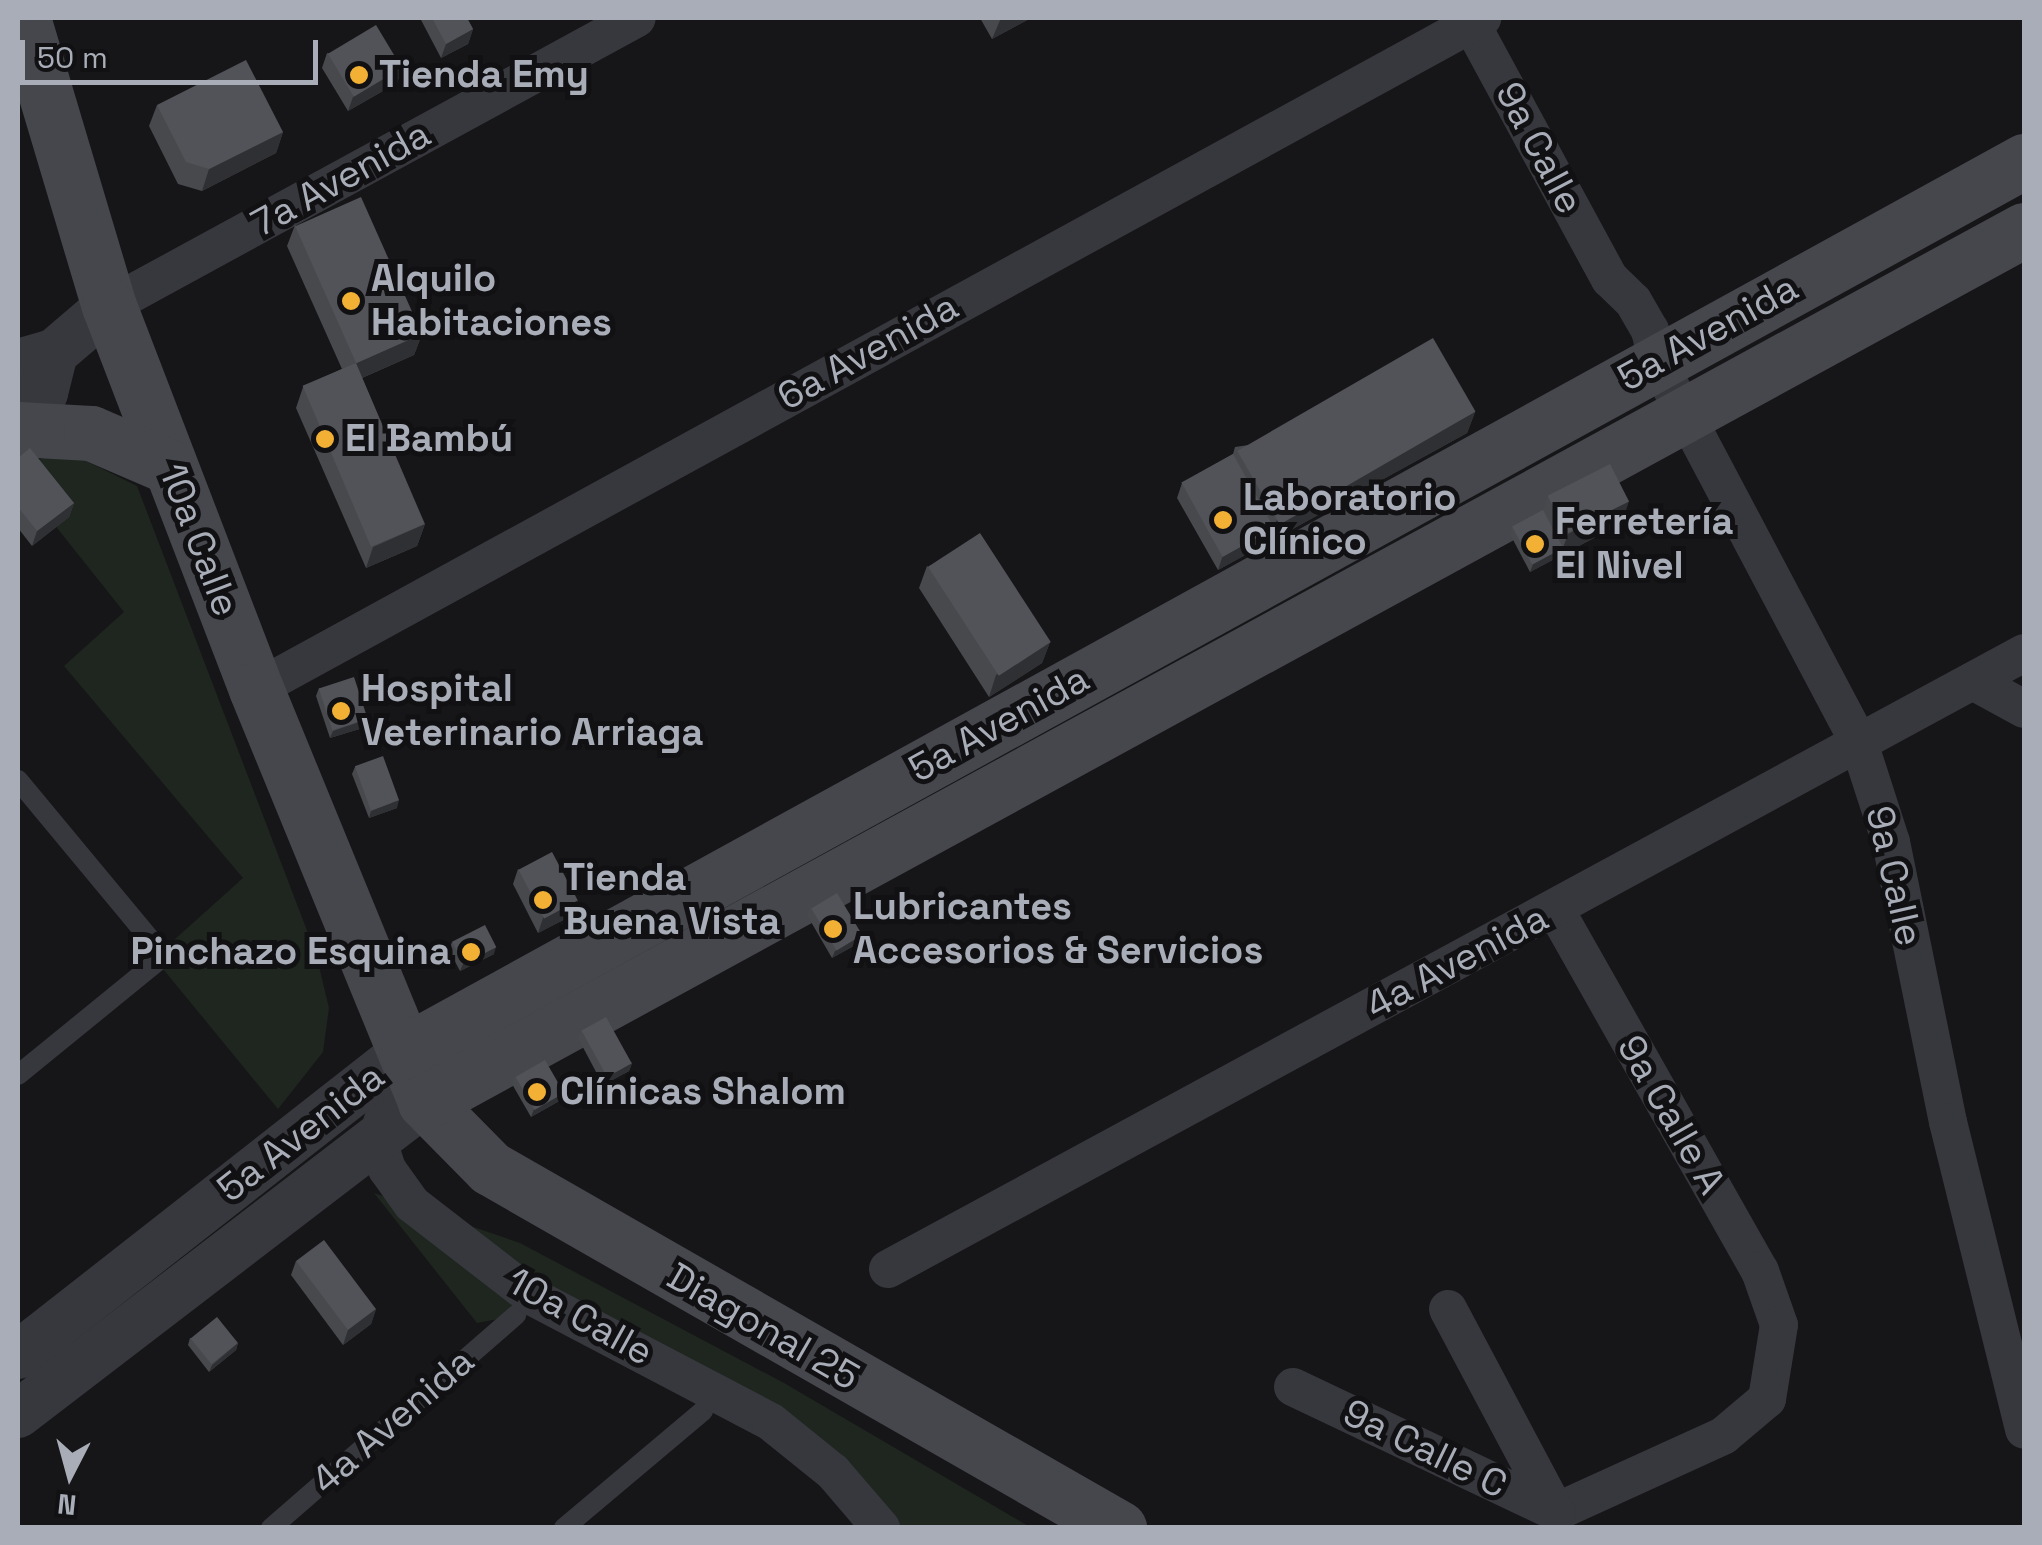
<!DOCTYPE html>
<html>
<head>
<meta charset="utf-8">
<style>
	body { margin:0 }
	#map { position:relative; width:2042px; height:1545px; overflow:hidden; background:#161618; font-family:"Space Grotesk",sans-serif }
	div>[style] { position:absolute }
	[style*='--x'] { left:calc(var(--x)*1px); top:calc(var(--y)*1px); width:calc(var(--w)*1px); rotate:calc(var(--a)*1deg) }
	.green>* { inset:0; background:#1e261f }
	.service>* { height:20px; margin:-10px; padding:0 10px; transform-origin:10px; border-radius:10px; background:#37383d }
	.minor>* { height:38px; margin:-19px; padding:0 19px; transform-origin:19px; border-radius:19px; background:#37383d }
	.tertiary>* { height:48px; margin:-24px; padding:0 24px; transform-origin:24px; border-radius:24px; background:#37383d }
	.secondary>* { height:55px; margin:-27.5px; padding:0 27.5px; transform-origin:27.5px; border-radius:27.5px; background:#45474d }
	.wall>* { inset:0; background:#47494d }
	.shaded-wall>* { inset:0; background:#2f3033 }
	.building>* { inset:0; background:#525359; transform-origin:0 0 }
	.dots>* { width:28px; height:28px; translate:-50% -50%; box-sizing:border-box; border:5px solid #111113; border-radius:50% }
	span { translate:-50% -50%; white-space:nowrap; text-align:center; line-height:1.15; -webkit-text-stroke:10px #111113; paint-order:stroke }
	.poi-label { font-size:38px; color:#a8adb8; font-weight:700 }
	.left { translate:0 -50%; text-align:left }
	.right { translate:-100% -50%; text-align:right }
	.street-label { font-size:38px; color:#a8adb8 }
	.frame { position:absolute; inset:0; border:20px solid #a8adb8; pointer-events:none }
	.north { position:absolute; left:20px; top:1425px; width:100px; height:100px; -webkit-text-stroke:8px #111113; paint-order:stroke; rotate:186deg; font-size:28px; font-weight:700; line-height:40px; text-align:center; color:#a8adb8 }
	.north::after { content:''; display:block; margin:auto; width:35px; height:45px; background:#a8adb8; clip-path:polygon(50% 0,100% 100%,50% 72%,0 100%) }
	.scale { position:absolute; left:20px; top:40px; width:298px; height:45px; box-sizing:border-box; border:5px solid #a8adb8; border-top:0; padding-left:12px; font-size:30px; line-height:35px; white-space:nowrap; color:#a8adb8; -webkit-text-stroke:8px #111113; paint-order:stroke }
</style>
</head>
<body>
<div id="map">
	<div class="green">
		<i style="clip-path:polygon(68px 452px,137px 486px,316px 954px,329px 1008px,323px 1052px,278px 1109px,154px 958px,243px 878px,64px 666px,124px 612px,18px 479px,18px 465px)"></i>
		<i style="clip-path:polygon(374px 1193px,520px 1243px,784px 1383px,1030px 1527px,864px 1527px,825px 1480px,565px 1306px,477px 1323px)"></i>
	</div>
	<div class="service">
		<i style="--x:18;--y:780;--w:229;--a:50.3"></i>
		<i style="--x:164;--y:956;--w:188;--a:140.8"></i>
		<i style="--x:271;--y:1528;--w:325;--a:-41"></i>
		<i style="--x:564;--y:1528;--w:182;--a:-40.1"></i>
	</div>
	<div class="minor">
		<i style="--x:1468;--y:18;--w:297;--a:61.5"></i>
		<i style="--x:1610;--y:279;--w:32;--a:44"></i>
		<i style="--x:1633;--y:301;--w:34;--a:60"></i>
		<i style="--x:1650;--y:330;--w:32;--a:77"></i>
		<i style="--x:1657;--y:361;--w:432;--a:62.1"></i>
		<i style="--x:1859;--y:743;--w:104;--a:72.1"></i>
		<i style="--x:1891;--y:842;--w:286;--a:78.5"></i>
		<i style="--x:1948;--y:1122;--w:317;--a:76.1"></i>
		<i style="--x:109;--y:306;--w:601;--a:-28.61"></i>
		<i style="--x:1973;--y:681;--w:58;--a:28.8"></i>
		<i style="--x:256;--y:689;--w:1398;--a:-28.69"></i>
		<i style="--x:1555;--y:909;--w:416;--a:60.5"></i>
		<i style="--x:1760;--y:1271;--w:57;--a:70.6"></i>
		<i style="--x:1779;--y:1325;--w:75;--a:99.2"></i>
		<i style="--x:1767;--y:1399;--w:57;--a:139.9"></i>
		<i style="--x:1723;--y:1436;--w:183;--a:155.5"></i>
		<i style="--x:406;--y:1051;--w:92;--a:108.4"></i>
		<i style="--x:377;--y:1138;--w:33;--a:72"></i>
		<i style="--x:387;--y:1169;--w:43;--a:54.5"></i>
		<i style="--x:412;--y:1204;--w:150;--a:37.7"></i>
		<i style="--x:531;--y:1296;--w:271;--a:27.7"></i>
		<i style="--x:771;--y:1422;--w:80;--a:38.9"></i>
		<i style="--x:833;--y:1472;--w:74;--a:49.4"></i>
		<i style="--x:888;--y:1269;--w:1292;--a:-28.47"></i>
		<i style="--x:1448;--y:1309;--w:230;--a:62"></i>
		<i style="--x:1293;--y:1387;--w:291;--a:25.4"></i>
	</div>
	<div class="tertiary">
		<i style="--x:18;--y:363;--w:37;--a:-16"></i>
		<i style="--x:54;--y:353;--w:72;--a:-40.5"></i>
		<i style="--x:18;--y:418;--w:36;--a:-44"></i>
		<i style="--x:44;--y:393;--w:41;--a:-76"></i>
		<i style="--x:18;--y:1355;--w:493;--a:-38.1"></i>
		<i style="--x:18;--y:1414;--w:513;--a:-37.47"></i>
	</div>
	<div class="secondary">
		<i style="--x:23;--y:18;--w:301;--a:73.4"></i>
		<i style="--x:109;--y:306;--w:410;--a:69"></i>
		<i style="--x:256;--y:689;--w:446;--a:67.7"></i>
		<i style="--x:425;--y:1102;--w:93;--a:45.4"></i>
		<i style="--x:490;--y:1168;--w:725;--a:29.78"></i>
		<i style="--x:18;--y:429;--w:73;--a:3.1"></i>
		<i style="--x:91;--y:433;--w:86;--a:23.3"></i>
		<i style="--x:406;--y:1051;--w:1847;--a:-28.81"></i>
		<i style="--x:425;--y:1102;--w:1821;--a:-28.61"></i>
	</div>
	<div class="wall">
		<i style="clip-path:polygon(420px 18px,467px 18px,473px 29px,468px 44px,441px 58px)"></i>
		<i style="clip-path:polygon(980px 18px,1031px 18px,992px 39px)"></i>
		<i style="clip-path:polygon(327px 53px,402px 68px,397px 83px,348px 111px,322px 68px)"></i>
		<i style="clip-path:polygon(157px 105px,283px 132px,276px 153px,202px 191px,178px 184px,149px 126px)"></i>
		<i style="clip-path:polygon(295px 225px,422px 334px,414px 355px,362px 378px,425px 524px,417px 546px,366px 568px,296px 408px,303px 387px,342px 369px,287px 246px)"></i>
		<i style="clip-path:polygon(1475px 412px,1467px 433px,1218px 570px,1177px 498px,1182px 483px,1233px 454px,1235px 447px)"></i>
		<i style="clip-path:polygon(18px 458px,74px 503px,69px 517px,32px 546px,18px 528px)"></i>
		<i style="clip-path:polygon(1548px 496px,1622px 523px,1530px 572px,1510px 534px,1512px 526px,1543px 510px)"></i>
		<i style="clip-path:polygon(927px 566px,1050px 642px,1042px 663px,989px 697px,919px 588px)"></i>
		<i style="clip-path:polygon(319px 688px,368px 719px,366px 727px,330px 738px,316px 696px)"></i>
		<i style="clip-path:polygon(355px 767px,397px 808px,369px 818px,352px 774px)"></i>
		<i style="clip-path:polygon(518px 869px,573px 915px,538px 933px,513px 884px)"></i>
		<i style="clip-path:polygon(810px 907px,862px 935px,859px 943px,832px 958px,807px 915px)"></i>
		<i style="clip-path:polygon(452px 942px,494px 954px,460px 971px,449px 950px)"></i>
		<i style="clip-path:polygon(581px 1030px,632px 1063px,629px 1071px,603px 1085px,578px 1038px)"></i>
		<i style="clip-path:polygon(515px 1076px,561px 1100px,531px 1117px,512px 1084px)"></i>
		<i style="clip-path:polygon(296px 1261px,376px 1309px,371px 1324px,343px 1345px,291px 1275px)"></i>
		<i style="clip-path:polygon(190px 1338px,238px 1343px,236px 1350px,209px 1372px,188px 1345px)"></i>
	</div>
	<div class="shaded-wall">
		<i style="clip-path:polygon(1001px 18px,1031px 18px,992px 39px)"></i>
		<i style="clip-path:polygon(473px 29px,468px 44px,441px 58px,446px 44px)"></i>
		<i style="clip-path:polygon(402px 68px,397px 83px,348px 111px,353px 97px)"></i>
		<i style="clip-path:polygon(283px 132px,276px 153px,202px 191px,209px 169px)"></i>
		<i style="clip-path:polygon(422px 334px,414px 355px,348px 384px,356px 363px)"></i>
		<i style="clip-path:polygon(1475px 412px,1467px 433px,1269px 542px,1276px 521px)"></i>
		<i style="clip-path:polygon(1629px 501px,1622px 523px,1530px 572px,1533px 564px,1563px 548px,1568px 534px)"></i>
		<i style="clip-path:polygon(74px 503px,69px 517px,32px 546px,37px 531px)"></i>
		<i style="clip-path:polygon(425px 524px,417px 546px,366px 568px,373px 547px)"></i>
		<i style="clip-path:polygon(1274px 528px,1269px 542px,1218px 570px,1223px 555px)"></i>
		<i style="clip-path:polygon(1050px 642px,1042px 663px,989px 697px,996px 675px)"></i>
		<i style="clip-path:polygon(368px 719px,366px 727px,330px 738px,333px 731px)"></i>
		<i style="clip-path:polygon(399px 800px,397px 808px,369px 818px,371px 811px)"></i>
		<i style="clip-path:polygon(578px 901px,573px 915px,538px 933px,543px 918px)"></i>
		<i style="clip-path:polygon(862px 935px,859px 943px,832px 958px,835px 951px)"></i>
		<i style="clip-path:polygon(496px 947px,494px 954px,460px 971px,463px 964px)"></i>
		<i style="clip-path:polygon(632px 1063px,629px 1071px,603px 1085px,606px 1077px)"></i>
		<i style="clip-path:polygon(564px 1093px,561px 1100px,531px 1117px,534px 1109px)"></i>
		<i style="clip-path:polygon(376px 1309px,371px 1324px,343px 1345px,348px 1330px)"></i>
		<i style="clip-path:polygon(238px 1343px,236px 1350px,209px 1372px,212px 1365px)"></i>
	</div>
	<div class="building">
		<i style="clip-path:polygon(432px 18px,467px 18px,473px 29px,446px 44px)"></i>
		<i style="left:376px;top:25px;width:50px;height:56px;rotate:59deg"></i>
		<i style="clip-path:polygon(246px 60px,283px 132px,209px 169px,186px 162px,157px 105px)"></i>
		<i style="left:361px;top:197px;width:150px;height:72px;rotate:66deg"></i>
		<i style="left:1433px;top:338px;width:85px;height:226px;rotate:60deg"></i>
		<i style="left:356px;top:363px;width:175px;height:58px;rotate:67deg"></i>
		<i style="clip-path:polygon(30px 448px,74px 503px,37px 531px,18px 507px,18px 458px)"></i>
		<i style="left:1233px;top:454px;width:85px;height:59px;rotate:61deg"></i>
		<i style="left:1610px;top:464px;width:42px;height:70px;rotate:63deg"></i>
		<i style="left:1543px;top:510px;width:43px;height:35px;rotate:62deg"></i>
		<i style="left:980px;top:533px;width:130px;height:62px;rotate:57deg"></i>
		<i style="left:354px;top:677px;width:44px;height:37px;rotate:72deg"></i>
		<i style="left:383px;top:756px;width:47px;height:30px;rotate:70deg"></i>
		<i style="left:552px;top:852px;width:55px;height:38px;rotate:62deg"></i>
		<i style="left:837px;top:893px;width:49px;height:30px;rotate:59deg"></i>
		<i style="left:485px;top:925px;width:25px;height:37px;rotate:63deg"></i>
		<i style="left:606px;top:1017px;width:53px;height:28px;rotate:61deg"></i>
		<i style="left:545px;top:1060px;width:38px;height:34px;rotate:60deg"></i>
		<i style="left:324px;top:1240px;width:86px;height:35px;rotate:53deg"></i>
		<i style="left:217px;top:1317px;width:33px;height:34px;rotate:51deg"></i>
	</div>
	<div class="dots">
		<i style="left:359px;top:75px;background:#f2b134"></i>
		<i style="left:351px;top:301px;background:#f2b134"></i>
		<i style="left:325px;top:439px;background:#f2b134"></i>
		<i style="left:1223px;top:520px;background:#f2b134"></i>
		<i style="left:1535px;top:544px;background:#f2b134"></i>
		<i style="left:341px;top:711px;background:#f2b134"></i>
		<i style="left:543px;top:900px;background:#f2b134"></i>
		<i style="left:833px;top:929px;background:#f2b134"></i>
		<i style="left:471px;top:952px;background:#f2b134"></i>
		<i style="left:537px;top:1092px;background:#f2b134"></i>
	</div>
	<div class="poi-label">
		<span class="left" style="left:379px;top:75px">Tienda Emy</span>
		<span class="left" style="left:371px;top:301px">Alquilo<br>Habitaciones</span>
		<span class="left" style="left:345px;top:439px">El Bambú</span>
		<span class="left" style="left:1243px;top:520px">Laboratorio<br>Clínico</span>
		<span class="left" style="left:1555px;top:544px">Ferretería<br>El Nivel</span>
		<span class="left" style="left:361px;top:711px">Hospital<br>Veterinario Arriaga</span>
		<span class="left" style="left:563px;top:900px">Tienda<br>Buena Vista</span>
		<span class="left" style="left:853px;top:929px">Lubricantes<br>Accesorios &amp; Servicios</span>
		<span class="right" style="left:451px;top:952px">Pinchazo Esquina</span>
		<span class="left" style="left:560px;top:1092px">Clínicas Shalom</span>
	</div>
	<div class="street-label">
		<span style="left:1539px;top:148px;rotate:62deg">9a Calle</span>
		<span style="left:341px;top:179px;rotate:-29deg">7a Avenida</span>
		<span style="left:1708px;top:333px;rotate:-29deg">5a Avenida</span>
		<span style="left:868px;top:352px;rotate:-29deg">6a Avenida</span>
		<span style="left:199px;top:540px;rotate:69deg">10a Calle</span>
		<span style="left:999px;top:724px;rotate:-29deg">5a Avenida</span>
		<span style="left:1894px;top:876px;rotate:77deg">9a Calle</span>
		<span style="left:1457px;top:962px;rotate:-28deg">4a Avenida</span>
		<span style="left:1671px;top:1115px;rotate:60deg">9a Calle A</span>
		<span style="left:301px;top:1133px;rotate:-38deg">5a Avenida</span>
		<span style="left:580px;top:1317px;rotate:29deg">10a Calle</span>
		<span style="left:763px;top:1327px;rotate:30deg">Diagonal 25</span>
		<span style="left:393px;top:1421px;rotate:-41deg">4a Avenida</span>
		<span style="left:1425px;top:1449px;rotate:26deg">9a Calle C</span>
	</div>
	<div class="frame"></div>
	<div class="north">N</div>
	<div class="scale">50 m</div>
</div>
</body>
</html>
